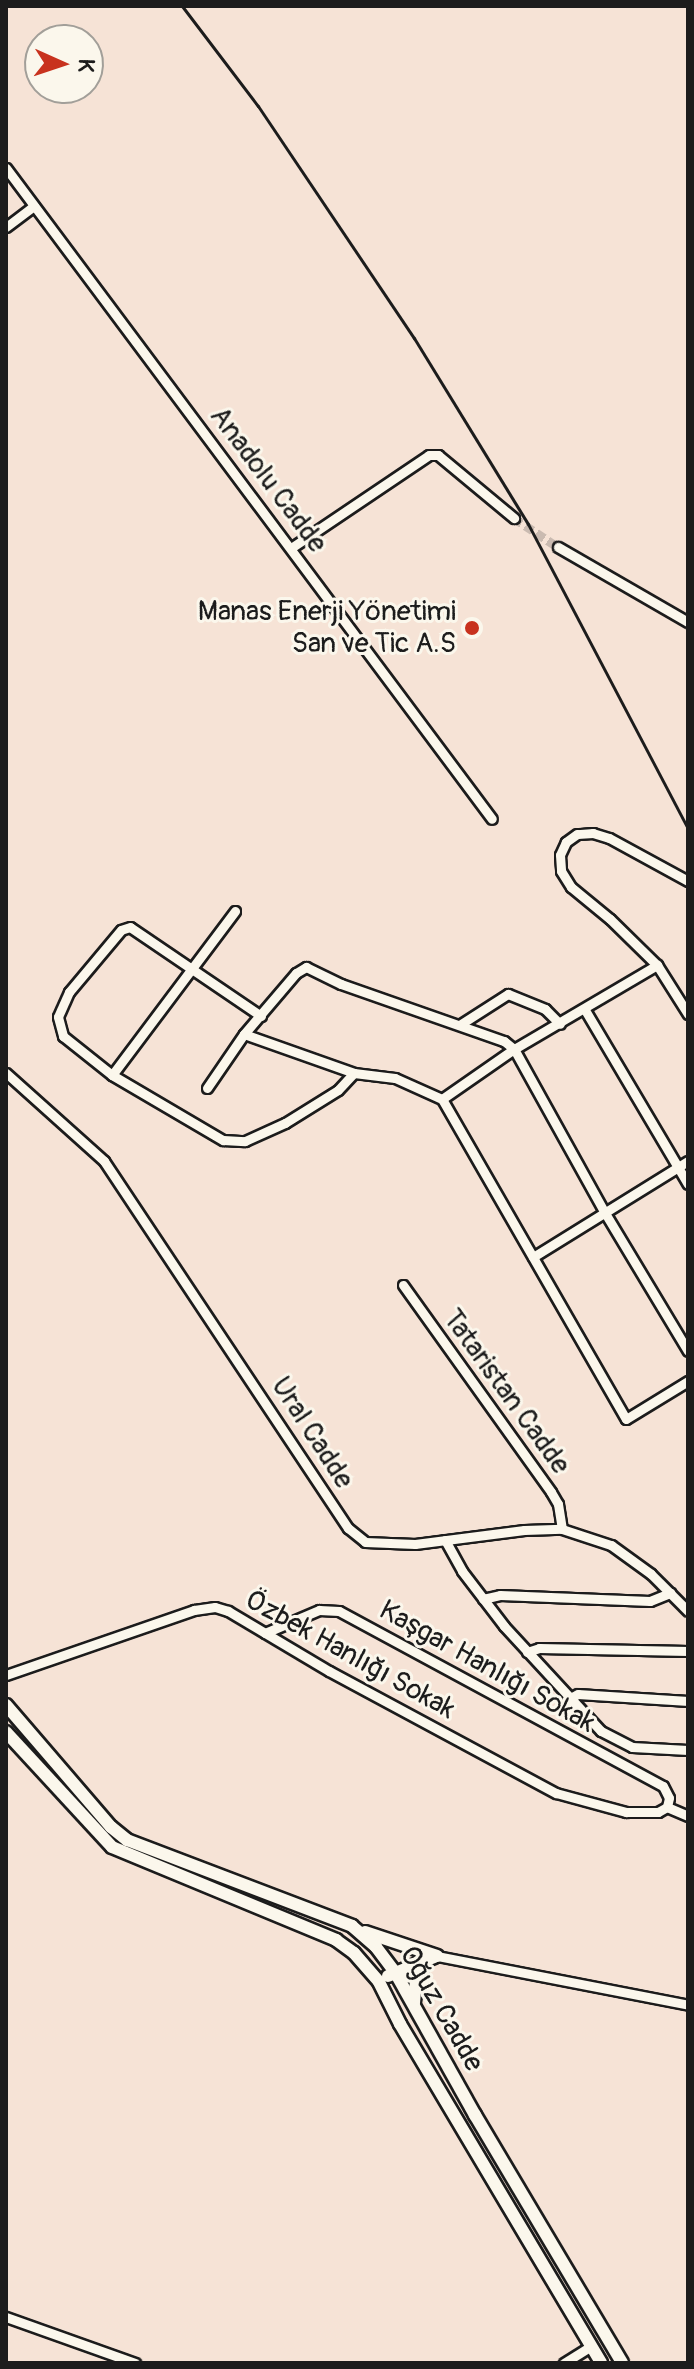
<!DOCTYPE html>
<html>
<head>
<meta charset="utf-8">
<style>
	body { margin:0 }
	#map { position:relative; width:694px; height:2369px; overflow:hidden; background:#f6e3d6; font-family:Pangolin,sans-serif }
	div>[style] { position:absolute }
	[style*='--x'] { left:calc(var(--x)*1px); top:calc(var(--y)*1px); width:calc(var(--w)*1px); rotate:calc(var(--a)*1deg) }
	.street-tunnel>* { height:9px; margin-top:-4.5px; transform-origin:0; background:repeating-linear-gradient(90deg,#cabbb1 0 9px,transparent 0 13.5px) }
	.roads { filter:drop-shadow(2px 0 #1c1c1c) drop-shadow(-2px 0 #1c1c1c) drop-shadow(0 2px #1c1c1c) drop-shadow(0 -2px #1c1c1c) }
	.street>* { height:9px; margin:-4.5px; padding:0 4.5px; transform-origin:4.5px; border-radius:4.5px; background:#fbf7ec }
	.secondary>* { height:12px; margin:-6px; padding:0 6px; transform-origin:6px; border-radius:6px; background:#fbf7ec }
	.rail>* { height:3px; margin:-1.5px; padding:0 1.5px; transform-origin:1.5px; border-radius:1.5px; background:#1c1c1c }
	.dots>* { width:22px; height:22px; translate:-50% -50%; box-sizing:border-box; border:4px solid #fbf7ec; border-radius:50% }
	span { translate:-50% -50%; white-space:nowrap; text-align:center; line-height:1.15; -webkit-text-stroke:6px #fbf7ec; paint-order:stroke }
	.street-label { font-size:28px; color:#1c1c1c }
	.poi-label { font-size:28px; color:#1c1c1c }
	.right { translate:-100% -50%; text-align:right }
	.frame { position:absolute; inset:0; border:8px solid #1c1c1c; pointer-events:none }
	.north { position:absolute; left:24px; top:24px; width:80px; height:80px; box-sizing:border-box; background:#fbf7ec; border:2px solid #a29f99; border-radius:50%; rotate:93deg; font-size:22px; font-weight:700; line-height:32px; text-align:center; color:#1c1c1c }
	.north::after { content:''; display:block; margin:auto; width:28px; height:36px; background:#c8321e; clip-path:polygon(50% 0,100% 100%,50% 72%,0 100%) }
</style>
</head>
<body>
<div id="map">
	<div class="street-tunnel">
		<i style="--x:514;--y:518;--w:53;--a:33.4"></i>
	</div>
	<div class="roads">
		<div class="street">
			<i style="--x:6;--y:168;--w:812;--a:53.26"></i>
			<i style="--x:6;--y:227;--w:35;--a:-37"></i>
			<i style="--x:558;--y:547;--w:150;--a:30"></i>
			<i style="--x:291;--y:548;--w:166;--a:-34"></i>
			<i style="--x:429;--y:455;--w:9;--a:0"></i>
			<i style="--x:438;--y:455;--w:99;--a:39.7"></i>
			<i style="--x:688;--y:881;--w:90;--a:-151.4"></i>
			<i style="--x:609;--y:838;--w:17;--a:-163"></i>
			<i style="--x:593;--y:833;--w:16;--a:176"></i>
			<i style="--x:577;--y:834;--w:14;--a:144"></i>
			<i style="--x:566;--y:842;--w:14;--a:115"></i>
			<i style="--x:560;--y:855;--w:16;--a:86"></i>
			<i style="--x:561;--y:871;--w:19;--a:58"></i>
			<i style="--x:571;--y:887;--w:50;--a:39.4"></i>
			<i style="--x:610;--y:919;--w:66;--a:44.4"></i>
			<i style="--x:657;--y:965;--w:58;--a:57.7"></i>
			<i style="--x:585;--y:1010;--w:202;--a:59.4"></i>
			<i style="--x:261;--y:1016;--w:158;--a:-145.8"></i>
			<i style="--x:130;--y:927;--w:9;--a:162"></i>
			<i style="--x:121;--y:930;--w:81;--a:130"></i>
			<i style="--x:69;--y:992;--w:27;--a:114"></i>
			<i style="--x:58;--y:1017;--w:20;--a:75"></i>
			<i style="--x:63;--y:1036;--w:63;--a:38.5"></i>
			<i style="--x:112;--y:1075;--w:129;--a:30.4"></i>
			<i style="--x:223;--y:1140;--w:22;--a:3"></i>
			<i style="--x:245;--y:1141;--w:44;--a:-24.2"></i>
			<i style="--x:285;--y:1123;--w:62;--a:-31.9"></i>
			<i style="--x:338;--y:1090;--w:23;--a:-47"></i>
			<i style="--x:461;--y:1024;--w:56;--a:-32.6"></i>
			<i style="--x:508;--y:994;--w:40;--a:22"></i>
			<i style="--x:545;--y:1009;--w:21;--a:45"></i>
			<i style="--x:244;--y:1034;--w:117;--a:19.5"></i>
			<i style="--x:354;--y:1073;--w:41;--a:7"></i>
			<i style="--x:395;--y:1078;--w:51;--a:24.1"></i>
			<i style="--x:442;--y:1099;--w:369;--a:60.1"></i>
			<i style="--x:626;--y:1419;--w:73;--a:-31.5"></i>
			<i style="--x:6;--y:1073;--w:132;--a:41.9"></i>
			<i style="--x:104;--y:1161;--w:441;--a:56.4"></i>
			<i style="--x:348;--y:1528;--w:22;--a:39"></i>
			<i style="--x:365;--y:1542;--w:50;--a:2.3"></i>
			<i style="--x:415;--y:1544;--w:110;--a:-7.3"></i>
			<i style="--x:524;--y:1530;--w:38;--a:-2"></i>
			<i style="--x:562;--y:1529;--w:52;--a:18.1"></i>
			<i style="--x:611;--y:1545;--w:49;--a:35.9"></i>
			<i style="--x:651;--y:1574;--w:52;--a:45"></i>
			<i style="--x:112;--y:1075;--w:205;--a:-53.1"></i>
			<i style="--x:207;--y:1088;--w:65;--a:-55.6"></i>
			<i style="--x:244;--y:1034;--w:80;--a:-49.6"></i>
			<i style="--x:296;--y:973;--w:12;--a:-31"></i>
			<i style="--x:306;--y:967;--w:39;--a:26"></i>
			<i style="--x:341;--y:984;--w:173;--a:19.3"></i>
			<i style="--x:504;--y:1041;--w:13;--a:39"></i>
			<i style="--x:514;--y:1049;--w:188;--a:61"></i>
			<i style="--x:605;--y:1213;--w:161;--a:59"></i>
			<i style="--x:442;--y:1099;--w:88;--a:-34.8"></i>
			<i style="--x:514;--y:1049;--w:166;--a:-30.4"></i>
			<i style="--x:533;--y:1257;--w:182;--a:-31.8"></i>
			<i style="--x:403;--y:1285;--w:254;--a:54.4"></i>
			<i style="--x:551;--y:1492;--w:14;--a:60"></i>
			<i style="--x:558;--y:1504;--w:25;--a:81"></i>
			<i style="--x:445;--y:1540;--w:35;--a:61"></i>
			<i style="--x:462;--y:1571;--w:69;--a:52.6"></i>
			<i style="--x:504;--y:1626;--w:143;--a:47.3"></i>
			<i style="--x:601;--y:1731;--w:35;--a:27"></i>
			<i style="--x:632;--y:1747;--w:56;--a:3.1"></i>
			<i style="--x:483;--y:1599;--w:17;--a:-13"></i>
			<i style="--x:500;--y:1595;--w:150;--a:2.3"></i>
			<i style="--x:650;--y:1601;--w:22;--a:-22"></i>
			<i style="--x:265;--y:1633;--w:59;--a:-23.1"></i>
			<i style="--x:319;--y:1610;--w:20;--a:3"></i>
			<i style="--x:339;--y:1611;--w:368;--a:28.4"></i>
			<i style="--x:663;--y:1786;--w:13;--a:63"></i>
			<i style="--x:669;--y:1798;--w:9;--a:103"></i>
			<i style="--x:527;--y:1652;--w:13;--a:-18"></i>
			<i style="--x:539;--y:1648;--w:149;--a:1.2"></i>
			<i style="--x:6;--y:1675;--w:199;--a:-19.1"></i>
			<i style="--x:194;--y:1610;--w:21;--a:-8"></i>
			<i style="--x:215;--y:1607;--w:14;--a:17"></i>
			<i style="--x:228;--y:1611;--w:117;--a:30.7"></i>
			<i style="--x:329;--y:1671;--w:258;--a:28.3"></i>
			<i style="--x:556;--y:1793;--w:73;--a:15.2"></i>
			<i style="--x:626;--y:1812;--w:32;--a:0"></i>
			<i style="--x:658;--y:1812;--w:10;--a:-29"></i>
			<i style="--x:568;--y:1699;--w:11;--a:-27"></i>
			<i style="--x:578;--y:1694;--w:110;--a:3.6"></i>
			<i style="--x:667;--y:1807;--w:23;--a:23"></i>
			<i style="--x:437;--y:1956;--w:256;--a:11"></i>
			<i style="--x:6;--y:2317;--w:137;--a:19.6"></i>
			<i style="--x:564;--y:2363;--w:32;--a:-32"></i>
		</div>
		<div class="secondary">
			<i style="--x:6;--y:1705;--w:161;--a:49.3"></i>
			<i style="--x:111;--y:1827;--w:21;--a:39"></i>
			<i style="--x:127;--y:1840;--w:241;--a:20.9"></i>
			<i style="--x:352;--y:1926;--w:32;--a:41"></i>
			<i style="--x:376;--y:1947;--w:31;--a:53"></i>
			<i style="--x:395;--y:1972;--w:164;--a:60.8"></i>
			<i style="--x:475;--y:2115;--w:288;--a:59.3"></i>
			<i style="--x:6;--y:1732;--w:156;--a:47.3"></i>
			<i style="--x:112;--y:1847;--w:243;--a:22.5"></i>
			<i style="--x:336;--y:1940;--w:22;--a:36"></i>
			<i style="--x:354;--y:1953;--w:38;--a:49"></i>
			<i style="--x:379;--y:1982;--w:47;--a:63.4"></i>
			<i style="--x:400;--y:2024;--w:394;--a:59.3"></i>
			<i style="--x:365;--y:1932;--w:76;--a:18.4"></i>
			<i style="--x:388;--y:1976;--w:50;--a:-22.4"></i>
			<i style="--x:414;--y:2003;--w:23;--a:-85"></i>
			<i style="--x:416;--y:1980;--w:24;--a:-62"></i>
		</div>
	</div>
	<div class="rail">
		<i style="--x:182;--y:6;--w:126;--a:52.8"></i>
		<i style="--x:258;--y:106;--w:280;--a:56.1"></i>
		<i style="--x:414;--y:338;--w:218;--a:58.5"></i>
		<i style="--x:528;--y:524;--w:344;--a:62.3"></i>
	</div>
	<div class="dots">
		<i style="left:472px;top:628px;background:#c8321e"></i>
	</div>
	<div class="street-label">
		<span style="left:268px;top:480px;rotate:53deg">Anadolu Cadde</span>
		<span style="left:506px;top:1392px;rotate:54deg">Tataristan Cadde</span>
		<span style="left:312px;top:1433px;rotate:57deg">Ural Cadde</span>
		<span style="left:350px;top:1655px;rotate:29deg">Özbek Hanlığı Sokak</span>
		<span style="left:487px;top:1667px;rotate:29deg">Kaşgar Hanlığı Sokak</span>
		<span style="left:441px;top:2009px;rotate:60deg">Oğuz Cadde</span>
	</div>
	<div class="poi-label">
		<span class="right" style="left:456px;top:628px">Manas Enerji Yönetimi<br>San ve Tic A.S</span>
	</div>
	<div class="frame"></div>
	<div class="north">K</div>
</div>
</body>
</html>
